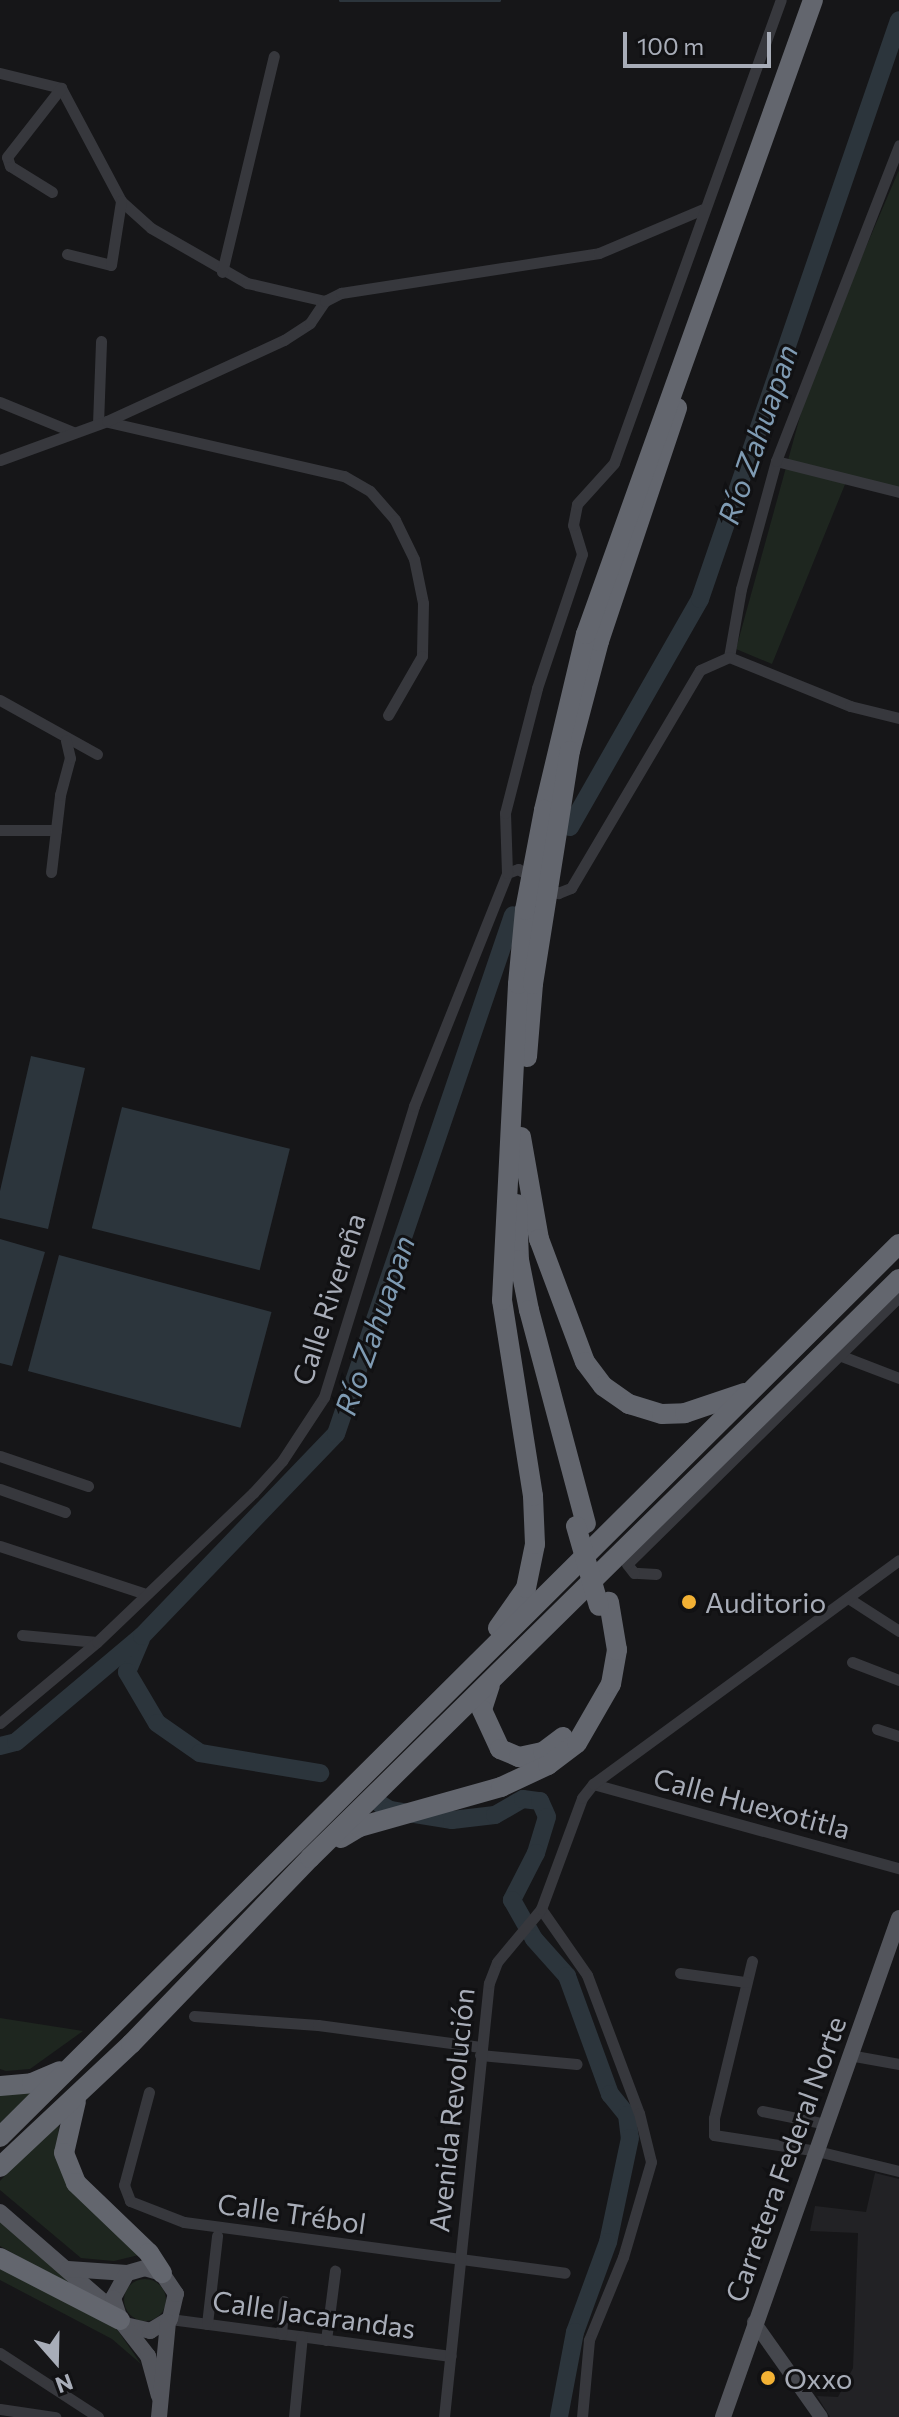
<!DOCTYPE html>
<html>
<head>
<meta charset="utf-8">
<style>
	body { margin:0 }
	#map { position:relative; width:899px; height:2417px; overflow:hidden; background:#161618; font-family:Commissioner,sans-serif }
	div>[style] { position:absolute }
	[style*='--x'] { left:calc(var(--x)*1px); top:calc(var(--y)*1px); width:calc(var(--w)*1px); rotate:calc(var(--a)*1deg) }
	.built>* { inset:0; background:#222225 }
	.green>* { inset:0; background:#1e261f }
	.round { border-radius:50% }
	.water>* { inset:0; background:#2c353c; transform-origin:0 0 }
	.stream>* { height:3px; margin:-1.5px; padding:0 1.5px; transform-origin:1.5px; border-radius:1.5px; background:#2c353c }
	.river>* { height:18px; margin:-9px; padding:0 9px; transform-origin:9px; border-radius:9px; background:#2c353c }
	.street>* { height:11px; margin:-5.5px; padding:0 5.5px; transform-origin:5.5px; border-radius:5.5px; background:#37383d }
	.secondary>* { height:14px; margin:-7px; padding:0 7px; transform-origin:7px; border-radius:7px; background:#45474d }
	.primary>* { height:16px; margin:-8px; padding:0 8px; transform-origin:8px; border-radius:8px; background:#53555c }
	.highway>* { height:20px; margin:-10px; padding:0 10px; transform-origin:10px; border-radius:10px; background:#63666e }
	.highway-bridge>* { height:20px; margin:-10px; padding:0 10px; transform-origin:10px; border-radius:10px; background:#63666e }
	.dots>* { width:22px; height:22px; translate:-50% -50%; box-sizing:border-box; border:4px solid #111113; border-radius:50% }
	span { translate:-50% -50%; white-space:nowrap; text-align:center; line-height:1.15; -webkit-text-stroke:6px #111113; paint-order:stroke }
	.street-label { font-size:28px; color:#a8adb8 }
	.poi-label { font-size:28px; color:#a8adb8 }
	.left { translate:0 -50%; text-align:left }
	.water-label { font-size:30px; color:#7f9bb3; font-style:italic }
	.north { position:absolute; left:16px; top:2321px; width:80px; height:80px; -webkit-text-stroke:6px #111113; paint-order:stroke; rotate:160deg; font-size:22px; font-weight:700; line-height:32px; text-align:center; color:#a8adb8 }
	.north::after { content:''; display:block; margin:auto; width:28px; height:36px; background:#a8adb8; clip-path:polygon(50% 0,100% 100%,50% 72%,0 100%) }
	.scale { position:absolute; left:623px; top:32px; width:148px; height:36px; box-sizing:border-box; border:4px solid #a8adb8; border-top:0; padding-left:10px; font-size:24px; line-height:28px; white-space:nowrap; color:#a8adb8; -webkit-text-stroke:6px #111113; paint-order:stroke }
</style>
</head>
<body>
<div id="map">
	<div class="built">
		<i style="clip-path:polygon(875px 2173px,899px 2179px,899px 2417px,830px 2417px,817px 2396px,838px 2397px,853px 2368px,858px 2233px,810px 2231px,815px 2206px,866px 2212px)"></i>
	</div>
	<div class="green">
		<i style="clip-path:polygon(899px 170px,899px 489px,848px 477px,772px 664px,736px 649px,812px 373px)"></i>
		<i style="clip-path:polygon(0 2018px,83px 2031px,30px 2069px,6px 2071px,0 2069px)"></i>
		<i style="clip-path:polygon(0 2091px,31px 2093px,0 2123px)"></i>
		<i style="clip-path:polygon(59px 2118px,58px 2150px,143px 2254px,114px 2261px,81px 2258px,0 2190px,0 2181px)"></i>
		<i style="clip-path:polygon(0 2217px,92px 2298px,0 2246px)"></i>
		<i style="clip-path:polygon(0 2265px,116px 2328px,141px 2364px,112px 2339px,0 2280px)"></i>
		<i class="round" style="left:124px;top:2279px;width:42px;height:42px"></i>
	</div>
	<div class="water">
		<i style="clip-path:polygon(31px 1056px,85px 1068px,48px 1229px,0 1218px,0 1191px)"></i>
		<i style="left:122px;top:1107px;width:173px;height:125px;rotate:14deg"></i>
		<i style="clip-path:polygon(0 1239px,45px 1252px,12px 1366px,0 1363px)"></i>
		<i style="left:59px;top:1255px;width:220px;height:120px;rotate:15deg"></i>
	</div>
	<div class="stream">
		<i style="--x:340;--y:0;--w:159;--a:0"></i>
	</div>
	<div class="river">
		<i style="--x:570;--y:827;--w:262;--a:-60.3"></i>
		<i style="--x:700;--y:599;--w:612;--a:-71.03"></i>
		<i style="--x:141;--y:1639;--w:36;--a:113"></i>
		<i style="--x:127;--y:1672;--w:59;--a:59.5"></i>
		<i style="--x:157;--y:1723;--w:52;--a:34.9"></i>
		<i style="--x:200;--y:1753;--w:122;--a:9.5"></i>
		<i style="--x:0;--y:1746;--w:16;--a:-14"></i>
		<i style="--x:16;--y:1742;--w:165;--a:-40.1"></i>
		<i style="--x:142;--y:1636;--w:280;--a:-46.2"></i>
		<i style="--x:336;--y:1434;--w:548;--a:-71.17"></i>
		<i style="--x:380;--y:1804;--w:12;--a:31"></i>
		<i style="--x:390;--y:1810;--w:63;--a:9.2"></i>
		<i style="--x:452;--y:1820;--w:43;--a:-6.6"></i>
		<i style="--x:495;--y:1815;--w:32;--a:-30"></i>
		<i style="--x:523;--y:1799;--w:17;--a:7"></i>
		<i style="--x:540;--y:1801;--w:17;--a:66"></i>
		<i style="--x:547;--y:1817;--w:38;--a:107"></i>
		<i style="--x:536;--y:1853;--w:53;--a:117.1"></i>
		<i style="--x:512;--y:1900;--w:45;--a:60.6"></i>
		<i style="--x:534;--y:1939;--w:50;--a:48.3"></i>
		<i style="--x:567;--y:1976;--w:126;--a:70"></i>
		<i style="--x:610;--y:2094;--w:27;--a:51"></i>
		<i style="--x:627;--y:2115;--w:23;--a:83"></i>
		<i style="--x:630;--y:2138;--w:106;--a:101.9"></i>
		<i style="--x:608;--y:2242;--w:96;--a:110.1"></i>
		<i style="--x:575;--y:2332;--w:86;--a:100.7"></i>
	</div>
	<div class="street">
		<i style="--x:0;--y:73;--w:63;--a:13.8"></i>
		<i style="--x:61;--y:88;--w:128;--a:62"></i>
		<i style="--x:121;--y:201;--w:40;--a:42"></i>
		<i style="--x:151;--y:228;--w:111;--a:29.8"></i>
		<i style="--x:247;--y:283;--w:80;--a:13"></i>
		<i style="--x:52;--y:192;--w:49;--a:-148.2"></i>
		<i style="--x:10;--y:166;--w:9;--a:-108"></i>
		<i style="--x:7;--y:157;--w:88;--a:-52"></i>
		<i style="--x:67;--y:254;--w:45;--a:14"></i>
		<i style="--x:111;--y:265;--w:65;--a:-81.1"></i>
		<i style="--x:222;--y:272;--w:222;--a:-76.5"></i>
		<i style="--x:0;--y:402;--w:79;--a:22.3"></i>
		<i style="--x:108;--y:422;--w:242;--a:12.9"></i>
		<i style="--x:344;--y:476;--w:30;--a:30"></i>
		<i style="--x:370;--y:491;--w:38;--a:49"></i>
		<i style="--x:395;--y:520;--w:43;--a:64"></i>
		<i style="--x:414;--y:559;--w:45;--a:78.4"></i>
		<i style="--x:423;--y:603;--w:53;--a:91.1"></i>
		<i style="--x:422;--y:656;--w:68;--a:120"></i>
		<i style="--x:98;--y:424;--w:83;--a:-87.9"></i>
		<i style="--x:0;--y:460;--w:114;--a:-20"></i>
		<i style="--x:107;--y:421;--w:195;--a:-24.6"></i>
		<i style="--x:284;--y:340;--w:31;--a:-33"></i>
		<i style="--x:310;--y:323;--w:27;--a:-56"></i>
		<i style="--x:325;--y:301;--w:18;--a:-27"></i>
		<i style="--x:341;--y:293;--w:261;--a:-8.8"></i>
		<i style="--x:599;--y:253;--w:113;--a:-22.9"></i>
		<i style="--x:776;--y:461;--w:127;--a:14.1"></i>
		<i style="--x:729;--y:657;--w:69;--a:-80"></i>
		<i style="--x:741;--y:589;--w:133;--a:-74.7"></i>
		<i style="--x:776;--y:461;--w:339;--a:-68.7"></i>
		<i style="--x:729;--y:657;--w:131;--a:22"></i>
		<i style="--x:850;--y:706;--w:50;--a:13.8"></i>
		<i style="--x:0;--y:700;--w:111;--a:29.1"></i>
		<i style="--x:0;--y:830;--w:56;--a:0"></i>
		<i style="--x:51;--y:872;--w:78;--a:-83.3"></i>
		<i style="--x:60;--y:795;--w:38;--a:-75"></i>
		<i style="--x:70;--y:758;--w:18;--a:-103"></i>
		<i style="--x:507;--y:873;--w:12;--a:-20"></i>
		<i style="--x:518;--y:869;--w:47;--a:31"></i>
		<i style="--x:558;--y:893;--w:14;--a:-21"></i>
		<i style="--x:571;--y:888;--w:253;--a:-59.4"></i>
		<i style="--x:700;--y:670;--w:32;--a:-24"></i>
		<i style="--x:839;--y:1355;--w:64;--a:21"></i>
		<i style="--x:0;--y:1456;--w:93;--a:18.8"></i>
		<i style="--x:0;--y:1489;--w:69;--a:19.5"></i>
		<i style="--x:0;--y:1546;--w:151;--a:18.2"></i>
		<i style="--x:656;--y:1574;--w:22;--a:-177"></i>
		<i style="--x:634;--y:1573;--w:11;--a:-128"></i>
		<i style="--x:627;--y:1564;--w:381;--a:-44.5"></i>
		<i style="--x:848;--y:1598;--w:61;--a:32.9"></i>
		<i style="--x:22;--y:1635;--w:75;--a:5.3"></i>
		<i style="--x:852;--y:1662;--w:50;--a:21"></i>
		<i style="--x:0;--y:1723;--w:126;--a:-39.9"></i>
		<i style="--x:97;--y:1642;--w:216;--a:-43.7"></i>
		<i style="--x:253;--y:1493;--w:43;--a:-47.8"></i>
		<i style="--x:282;--y:1461;--w:77;--a:-56.7"></i>
		<i style="--x:324;--y:1397;--w:305;--a:-72.8"></i>
		<i style="--x:414;--y:1106;--w:251;--a:-68.2"></i>
		<i style="--x:507;--y:873;--w:60;--a:-91.9"></i>
		<i style="--x:505;--y:813;--w:129;--a:-75.6"></i>
		<i style="--x:537;--y:688;--w:141;--a:-71.4"></i>
		<i style="--x:582;--y:554;--w:30;--a:-107"></i>
		<i style="--x:573;--y:525;--w:21;--a:-79"></i>
		<i style="--x:577;--y:504;--w:55;--a:-47.9"></i>
		<i style="--x:614;--y:463;--w:492;--a:-70.2"></i>
		<i style="--x:877;--y:1729;--w:23;--a:18"></i>
		<i style="--x:593;--y:1784;--w:317;--a:15.4"></i>
		<i style="--x:541;--y:1909;--w:80;--a:55.1"></i>
		<i style="--x:587;--y:1975;--w:147;--a:69.4"></i>
		<i style="--x:639;--y:2113;--w:50;--a:76.2"></i>
		<i style="--x:651;--y:2162;--w:99;--a:106.4"></i>
		<i style="--x:623;--y:2257;--w:90;--a:112.3"></i>
		<i style="--x:589;--y:2340;--w:77;--a:95.2"></i>
		<i style="--x:752;--y:1961;--w:162;--a:103.6"></i>
		<i style="--x:714;--y:2118;--w:17;--a:90"></i>
		<i style="--x:714;--y:2135;--w:104;--a:8.8"></i>
		<i style="--x:817;--y:2151;--w:84;--a:13.7"></i>
		<i style="--x:680;--y:1973;--w:67;--a:7.8"></i>
		<i style="--x:194;--y:2016;--w:124;--a:4.2"></i>
		<i style="--x:318;--y:2025;--w:164;--a:7.7"></i>
		<i style="--x:480;--y:2055;--w:97;--a:5.3"></i>
		<i style="--x:849;--y:2055;--w:51;--a:10.2"></i>
		<i style="--x:149;--y:2092;--w:96;--a:105"></i>
		<i style="--x:124;--y:2185;--w:17;--a:69"></i>
		<i style="--x:130;--y:2201;--w:58;--a:21.3"></i>
		<i style="--x:184;--y:2222;--w:384;--a:7.6"></i>
		<i style="--x:762;--y:2111;--w:65;--a:11.5"></i>
		<i style="--x:170;--y:2319;--w:283;--a:7.5"></i>
		<i style="--x:207;--y:2324;--w:89;--a:-83.5"></i>
		<i style="--x:281;--y:2334;--w:33;--a:-85"></i>
		<i style="--x:326;--y:2340;--w:70;--a:-82.6"></i>
		<i style="--x:0;--y:2353;--w:117;--a:33.1"></i>
		<i style="--x:0;--y:2409;--w:56;--a:8.3"></i>
		<i style="--x:294;--y:2417;--w:81;--a:-84.4"></i>
		<i style="--x:444;--y:2417;--w:436;--a:-84.1"></i>
		<i style="--x:489;--y:1983;--w:22;--a:-69"></i>
		<i style="--x:497;--y:1962;--w:69;--a:-50.3"></i>
		<i style="--x:541;--y:1909;--w:118;--a:-69.7"></i>
		<i style="--x:582;--y:1798;--w:18;--a:-52"></i>
		<i style="--x:593;--y:1784;--w:379;--a:-36.2"></i>
	</div>
	<div class="secondary">
		<i style="--x:754;--y:2322;--w:116;--a:54.8"></i>
	</div>
	<div class="primary">
		<i style="--x:0;--y:2212;--w:151;--a:41"></i>
		<i style="--x:68;--y:2269;--w:59;--a:3.9"></i>
		<i style="--x:125;--y:2325;--w:26;--a:13"></i>
		<i style="--x:150;--y:2331;--w:23;--a:-31"></i>
		<i style="--x:170;--y:2319;--w:26;--a:-77"></i>
		<i style="--x:176;--y:2294;--w:25;--a:-124"></i>
		<i style="--x:162;--y:2273;--w:18;--a:-164"></i>
		<i style="--x:145;--y:2268;--w:19;--a:164"></i>
		<i style="--x:127;--y:2273;--w:29;--a:119"></i>
		<i style="--x:113;--y:2298;--w:23;--a:72"></i>
		<i style="--x:120;--y:2320;--w:46;--a:52.1"></i>
		<i style="--x:148;--y:2356;--w:41;--a:74.6"></i>
		<i style="--x:159;--y:2417;--w:95;--a:-84.6"></i>
		<i style="--x:723;--y:2417;--w:529;--a:-70.57"></i>
	</div>
	<div class="highway">
		<i style="--x:570;--y:751;--w:114;--a:-75.2"></i>
		<i style="--x:599;--y:641;--w:246;--a:-71.5"></i>
		<i style="--x:544;--y:810;--w:181;--a:-76.6"></i>
		<i style="--x:586;--y:634;--w:673;--a:-70.3"></i>
		<i style="--x:527;--y:1057;--w:73;--a:-85.3"></i>
		<i style="--x:521;--y:1137;--w:104;--a:80"></i>
		<i style="--x:539;--y:1239;--w:131;--a:69.5"></i>
		<i style="--x:585;--y:1362;--w:30;--a:53"></i>
		<i style="--x:603;--y:1386;--w:32;--a:35"></i>
		<i style="--x:629;--y:1404;--w:34;--a:17"></i>
		<i style="--x:662;--y:1414;--w:23;--a:-2"></i>
		<i style="--x:685;--y:1413;--w:62;--a:-18.7"></i>
		<i style="--x:517;--y:1204;--w:56;--a:88"></i>
		<i style="--x:519;--y:1260;--w:51;--a:78.7"></i>
		<i style="--x:529;--y:1310;--w:221;--a:75.1"></i>
		<i style="--x:498;--y:1628;--w:49;--a:-55"></i>
		<i style="--x:526;--y:1588;--w:45;--a:-78.4"></i>
		<i style="--x:535;--y:1544;--w:48;--a:-92.4"></i>
		<i style="--x:533;--y:1496;--w:198;--a:-99"></i>
		<i style="--x:502;--y:1300;--w:316;--a:-87.1"></i>
		<i style="--x:490;--y:1685;--w:26;--a:108"></i>
		<i style="--x:482;--y:1710;--w:43;--a:65.2"></i>
		<i style="--x:500;--y:1749;--w:21;--a:23"></i>
		<i style="--x:519;--y:1757;--w:25;--a:-12"></i>
		<i style="--x:543;--y:1752;--w:25;--a:-37"></i>
		<i style="--x:341;--y:1838;--w:21;--a:-31"></i>
		<i style="--x:359;--y:1827;--w:148;--a:-15.7"></i>
		<i style="--x:501;--y:1787;--w:52;--a:-25.1"></i>
		<i style="--x:548;--y:1765;--w:36;--a:-37"></i>
		<i style="--x:577;--y:1743;--w:68;--a:-60"></i>
		<i style="--x:611;--y:1684;--w:35;--a:-80"></i>
		<i style="--x:617;--y:1650;--w:49;--a:-99.5"></i>
		<i style="--x:0;--y:2086;--w:32;--a:-5"></i>
		<i style="--x:32;--y:2083;--w:30;--a:-23"></i>
		<i style="--x:76;--y:2101;--w:53;--a:103"></i>
		<i style="--x:64;--y:2153;--w:32;--a:68"></i>
		<i style="--x:76;--y:2183;--w:101;--a:43.8"></i>
		<i style="--x:149;--y:2253;--w:24;--a:57"></i>
		<i style="--x:0;--y:2137;--w:1267;--a:-44.81"></i>
		<i style="--x:0;--y:2167;--w:180;--a:-43.2"></i>
		<i style="--x:131;--y:2044;--w:258;--a:-46.1"></i>
		<i style="--x:310;--y:1858;--w:826;--a:-44.51"></i>
		<i style="--x:0;--y:2258;--w:135;--a:27.3"></i>
	</div>
	<div class="highway-bridge">
		<i style="--x:518;--y:984;--w:74;--a:-84.6"></i>
		<i style="--x:525;--y:910;--w:102;--a:-79.2"></i>
		<i style="--x:533;--y:984;--w:236;--a:-81"></i>
		<i style="--x:576;--y:1526;--w:83;--a:74"></i>
	</div>
	<div class="dots">
		<i style="left:689px;top:1602px;background:#f2b134"></i>
		<i style="left:768px;top:2378px;background:#f2b134"></i>
	</div>
	<div class="street-label">
		<span style="left:328px;top:1299px;rotate:-72deg">Calle Rivereña</span>
		<span style="left:752px;top:1803px;rotate:15deg">Calle Huexotitla</span>
		<span style="left:451px;top:2110px;rotate:-84deg">Avenida Revolución</span>
		<span style="left:785px;top:2159px;rotate:-70deg">Carretera Federal Norte</span>
		<span style="left:292px;top:2213px;rotate:8deg">Calle Trébol</span>
		<span style="left:314px;top:2314px;rotate:8deg">Calle Jacarandas</span>
	</div>
	<div class="poi-label">
		<span class="left" style="left:705px;top:1602px">Auditorio</span>
		<span class="left" style="left:784px;top:2378px">Oxxo</span>
	</div>
	<div class="water-label">
		<span style="left:757px;top:434px;rotate:-71deg">Río Zahuapan</span>
		<span style="left:374px;top:1325px;rotate:-71deg">Río Zahuapan</span>
	</div>
	<div class="north">N</div>
	<div class="scale">100 m</div>
</div>
</body>
</html>
